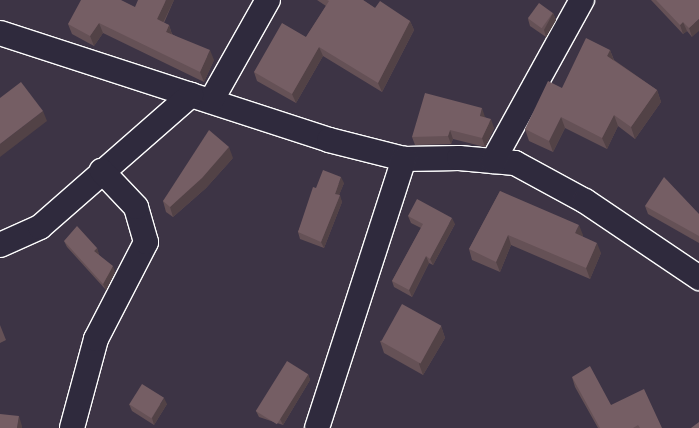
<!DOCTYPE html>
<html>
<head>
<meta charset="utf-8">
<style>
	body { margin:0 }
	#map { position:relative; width:699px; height:428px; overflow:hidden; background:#3d3445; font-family:Kalam,sans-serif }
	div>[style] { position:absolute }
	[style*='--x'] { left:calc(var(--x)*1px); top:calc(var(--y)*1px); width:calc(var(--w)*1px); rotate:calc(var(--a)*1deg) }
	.roads { filter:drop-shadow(1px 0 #fff) drop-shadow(-1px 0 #fff) drop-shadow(0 1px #fff) drop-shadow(0 -1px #fff) }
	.minor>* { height:24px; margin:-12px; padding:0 12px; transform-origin:12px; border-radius:12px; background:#2f2a3d }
	.wall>* { inset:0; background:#655156 }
	.shaded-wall>* { inset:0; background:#524246 }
	.building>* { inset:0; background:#755e64; transform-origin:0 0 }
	span { translate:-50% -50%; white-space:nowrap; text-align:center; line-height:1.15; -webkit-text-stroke:4px #2f2a3d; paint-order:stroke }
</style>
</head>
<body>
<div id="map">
	<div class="roads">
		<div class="minor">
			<i style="--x:0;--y:33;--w:346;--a:18"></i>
			<i style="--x:329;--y:140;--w:77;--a:14.2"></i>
			<i style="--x:404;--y:159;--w:55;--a:-1"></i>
			<i style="--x:459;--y:158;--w:56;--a:5.1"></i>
			<i style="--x:515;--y:163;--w:80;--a:28.5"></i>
			<i style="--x:585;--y:201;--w:138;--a:34"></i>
			<i style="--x:211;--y:101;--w:116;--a:-60.6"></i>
			<i style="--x:493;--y:161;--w:184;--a:-61.1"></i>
			<i style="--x:0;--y:245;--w:44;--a:-24.2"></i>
			<i style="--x:40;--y:227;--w:201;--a:-41.2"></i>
			<i style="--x:72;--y:428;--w:92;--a:-74.9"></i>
			<i style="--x:96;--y:339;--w:109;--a:-62.7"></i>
			<i style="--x:146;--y:242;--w:36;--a:-106"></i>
			<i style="--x:136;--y:207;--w:50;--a:-133.4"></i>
			<i style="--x:317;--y:428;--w:283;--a:-72.1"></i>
		</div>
	</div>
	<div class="wall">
		<i style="clip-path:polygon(174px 0,164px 23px,169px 25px,172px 34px,214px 60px,204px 82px,103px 33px,94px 46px,72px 34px,68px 24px,135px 7px)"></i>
		<i style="clip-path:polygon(317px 0,363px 0,375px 8px,410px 21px,414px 30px,382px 92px,323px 56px,296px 103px,257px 81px,254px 72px,306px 37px,326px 6px)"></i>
		<i style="clip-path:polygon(651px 0,699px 0,692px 37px,687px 31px,683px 34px)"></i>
		<i style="clip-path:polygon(553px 13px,556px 20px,546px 37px,530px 26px,528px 19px)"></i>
		<i style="clip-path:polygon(610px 50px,614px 60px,657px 90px,661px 102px,635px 139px,618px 126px,607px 149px,565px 128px,553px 152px,529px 141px,525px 129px,562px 88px)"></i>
		<i style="clip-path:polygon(485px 117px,494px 128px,485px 147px,453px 139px,451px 144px,415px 145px,412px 137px)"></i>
		<i style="clip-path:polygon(233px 158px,206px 188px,173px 217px,166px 212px,163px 201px)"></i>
		<i style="clip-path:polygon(344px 183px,339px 195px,342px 202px,324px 248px,300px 239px,298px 232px,316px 188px)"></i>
		<i style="clip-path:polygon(500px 191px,583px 235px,582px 236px,601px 253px,590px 279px,511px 245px,500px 272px,472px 260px,469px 249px)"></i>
		<i style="clip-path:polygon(645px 206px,699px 214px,699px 243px,648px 214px)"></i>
		<i style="clip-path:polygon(408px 216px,455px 224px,433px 265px,429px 263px,412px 297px,394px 287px,392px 281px,421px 228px,411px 223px)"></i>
		<i style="clip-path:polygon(64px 241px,97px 248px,99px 255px,115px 272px,106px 290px,67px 247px)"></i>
		<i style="clip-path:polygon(0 325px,6px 340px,0 343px)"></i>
		<i style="clip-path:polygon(441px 326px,445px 338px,423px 375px,384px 353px,380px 341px)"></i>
		<i style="clip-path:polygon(308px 374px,310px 380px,283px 425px,259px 417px,256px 411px)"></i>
		<i style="clip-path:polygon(572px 377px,611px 405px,662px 428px,598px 428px,575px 387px)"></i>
		<i style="clip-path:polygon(129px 404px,167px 404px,154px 425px,132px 411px)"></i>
	</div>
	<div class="shaded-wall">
		<i style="clip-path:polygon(166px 0,174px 0,160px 29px,157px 19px)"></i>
		<i style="clip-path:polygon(553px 13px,556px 20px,546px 37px,544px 30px)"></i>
		<i style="clip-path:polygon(699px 19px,699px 31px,692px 37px,689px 28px)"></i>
		<i style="clip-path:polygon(410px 21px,414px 30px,382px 92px,378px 83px)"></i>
		<i style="clip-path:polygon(683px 22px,687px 31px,683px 34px,680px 25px)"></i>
		<i style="clip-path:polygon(99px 23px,103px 33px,94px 46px,90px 36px)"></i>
		<i style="clip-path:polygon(169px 25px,172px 35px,166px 32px)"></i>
		<i style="clip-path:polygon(319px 47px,323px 56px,296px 103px,292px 94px)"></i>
		<i style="clip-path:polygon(210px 50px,214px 60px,204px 82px,200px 72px)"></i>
		<i style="clip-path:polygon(610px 50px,614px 61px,607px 56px)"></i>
		<i style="clip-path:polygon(657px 90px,661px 102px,635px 139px,631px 127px)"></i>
		<i style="clip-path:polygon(482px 108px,485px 117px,483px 124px,480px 116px)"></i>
		<i style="clip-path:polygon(43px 111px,47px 121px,0 157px,0 144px)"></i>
		<i style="clip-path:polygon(614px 115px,618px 126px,607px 149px,602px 138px)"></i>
		<i style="clip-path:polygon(561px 117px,565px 128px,553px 152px,549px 141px)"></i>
		<i style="clip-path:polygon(491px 119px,494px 128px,485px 147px,482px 138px)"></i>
		<i style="clip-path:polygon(450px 130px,453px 139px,451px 144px,448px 136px)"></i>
		<i style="clip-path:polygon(229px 147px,233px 158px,206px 188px,173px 217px,170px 207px)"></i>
		<i style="clip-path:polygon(341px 177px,344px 183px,337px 200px,335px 194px)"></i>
		<i style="clip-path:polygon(340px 195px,342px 202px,324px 248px,321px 242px)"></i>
		<i style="clip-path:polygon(452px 218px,455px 224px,433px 265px,430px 259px)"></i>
		<i style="clip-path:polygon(579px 225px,583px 235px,579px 244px,575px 233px)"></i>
		<i style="clip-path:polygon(508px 235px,511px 245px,500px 272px,496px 262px)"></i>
		<i style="clip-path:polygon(597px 243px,601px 253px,590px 279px,586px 268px)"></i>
		<i style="clip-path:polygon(97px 248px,99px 254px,96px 257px,94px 251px)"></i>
		<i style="clip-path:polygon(426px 256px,429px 263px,412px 297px,409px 290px)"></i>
		<i style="clip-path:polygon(113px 266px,115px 272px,106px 290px,103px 284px)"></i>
		<i style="clip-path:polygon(441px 326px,445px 338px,423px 375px,419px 364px)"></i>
		<i style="clip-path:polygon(308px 374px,310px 380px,283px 425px,280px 419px)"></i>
		<i style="clip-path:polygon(164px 398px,167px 404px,154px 425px,152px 418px)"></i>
		<i style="clip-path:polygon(19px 416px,22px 426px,22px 428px,17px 428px)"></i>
	</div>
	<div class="building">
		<i style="clip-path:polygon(81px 0,121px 0,135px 7px,138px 0,166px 0,157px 19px,169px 25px,166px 32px,210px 50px,200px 72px,99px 23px,90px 36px,68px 24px)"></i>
		<i style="clip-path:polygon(327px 0,363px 0,375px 8px,380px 1px,410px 21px,378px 83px,319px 47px,292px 94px,254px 72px,282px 23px,306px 37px,329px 1px)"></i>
		<i style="clip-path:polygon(656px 0,699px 0,699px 19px,689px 28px,683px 22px,680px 25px)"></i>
		<i style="left:539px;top:3px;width:17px;height:19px;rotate:36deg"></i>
		<i style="clip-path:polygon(586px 38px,610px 50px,607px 56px,657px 90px,631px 127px,614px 115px,602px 138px,561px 117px,549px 141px,525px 129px,548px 81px,562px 88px)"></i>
		<i style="clip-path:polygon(21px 82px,43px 111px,0 144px,0 98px)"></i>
		<i style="clip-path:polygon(425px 93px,482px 108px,480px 116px,491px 119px,482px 138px,450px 130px,448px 136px,412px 137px)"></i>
		<i style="clip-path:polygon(209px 130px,229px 147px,202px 178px,170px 207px,163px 201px)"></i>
		<i style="clip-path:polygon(323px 170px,341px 177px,335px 194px,340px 195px,321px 242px,298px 232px,313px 187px,316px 188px)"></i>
		<i style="clip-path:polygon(664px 177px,699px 214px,699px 236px,645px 206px)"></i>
		<i style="clip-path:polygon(500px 191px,579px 225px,575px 233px,597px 243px,586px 268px,508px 235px,496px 262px,469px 249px)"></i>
		<i style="clip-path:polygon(417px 199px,452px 218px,430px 259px,426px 256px,409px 290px,392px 281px,423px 224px,408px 216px)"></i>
		<i style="clip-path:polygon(77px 226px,97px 248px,94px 251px,113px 266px,103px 284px,64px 241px)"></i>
		<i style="left:402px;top:304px;width:45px;height:43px;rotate:29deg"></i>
		<i style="left:287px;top:361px;width:25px;height:59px;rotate:32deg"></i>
		<i style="clip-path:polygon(590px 366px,611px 405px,644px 389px,662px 428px,640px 428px,638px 425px,633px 428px,600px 428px,572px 377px)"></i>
		<i style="left:142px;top:384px;width:26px;height:24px;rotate:32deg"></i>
		<i style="clip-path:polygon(0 414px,19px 416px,17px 428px,0 428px)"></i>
		<i style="clip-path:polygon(699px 422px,699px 428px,691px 428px)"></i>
	</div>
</div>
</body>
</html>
